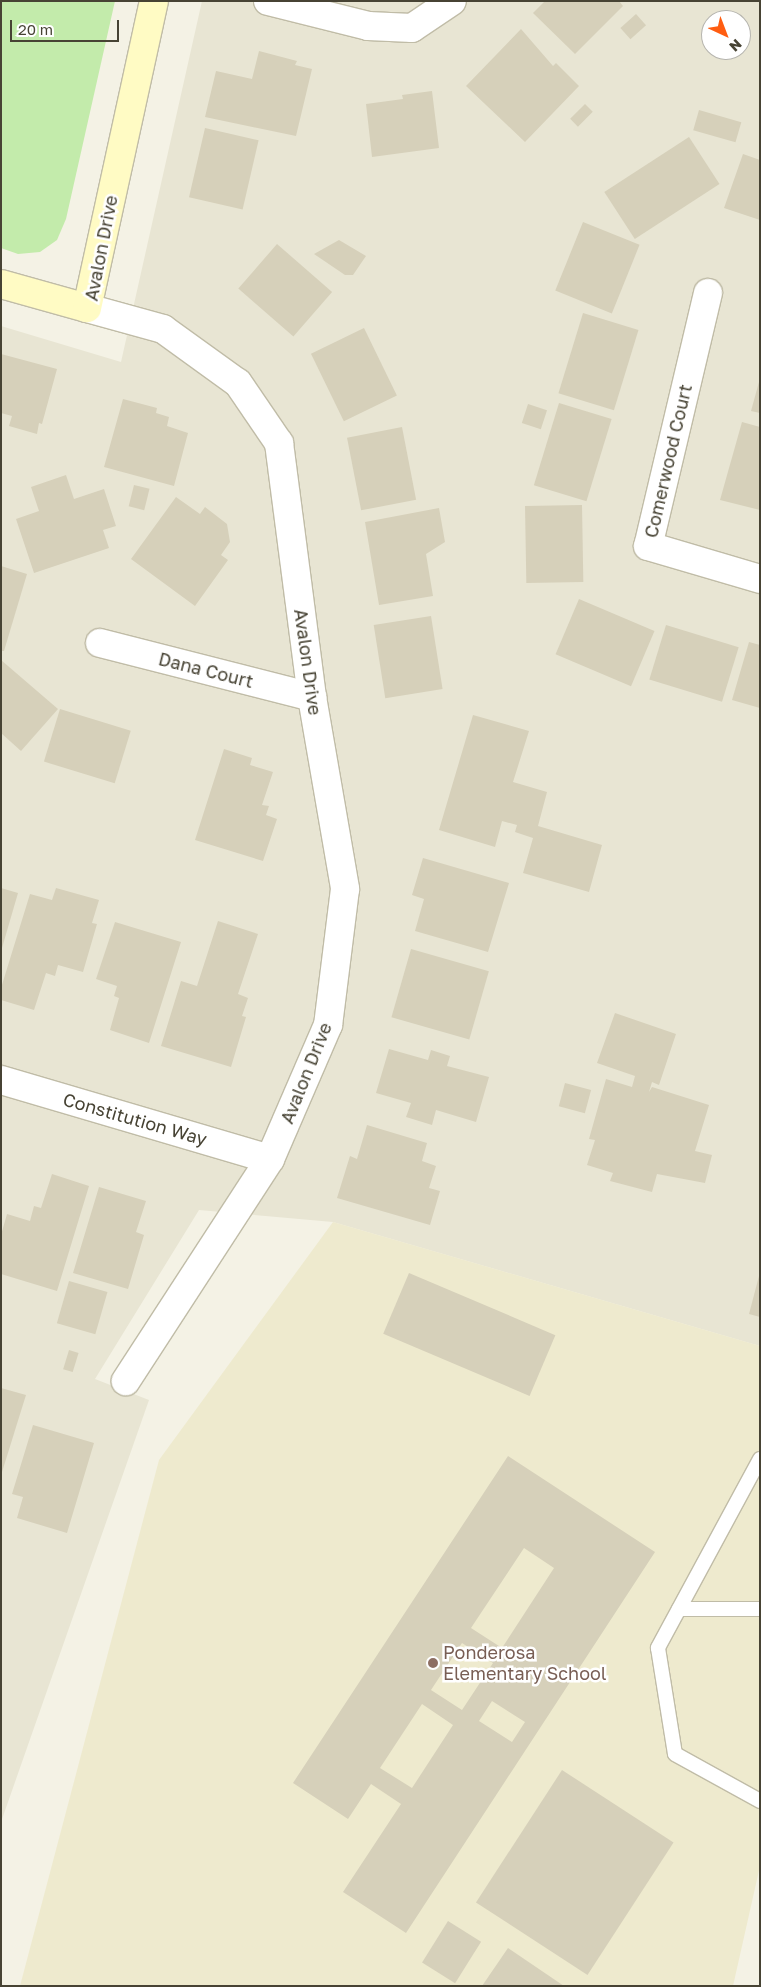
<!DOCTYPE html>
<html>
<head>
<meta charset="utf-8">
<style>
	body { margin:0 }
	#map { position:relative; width:761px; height:1987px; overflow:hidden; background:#f4f2e5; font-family:"Golos Text",sans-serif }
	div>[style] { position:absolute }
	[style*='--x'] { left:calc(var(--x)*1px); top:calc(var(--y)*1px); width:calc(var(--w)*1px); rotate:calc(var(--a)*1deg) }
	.residential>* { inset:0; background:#e8e5d3 }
	.education>* { inset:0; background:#eeeace }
	.green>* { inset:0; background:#c3ebab }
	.building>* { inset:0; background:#d6d0ba; transform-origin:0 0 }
	.roads { filter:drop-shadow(1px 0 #c0bca7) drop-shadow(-1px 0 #c0bca7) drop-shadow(0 1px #c0bca7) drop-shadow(0 -1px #c0bca7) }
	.lane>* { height:14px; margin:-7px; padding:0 7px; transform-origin:7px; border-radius:7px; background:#fff }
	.street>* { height:28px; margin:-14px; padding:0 14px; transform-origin:14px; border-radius:14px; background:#fff }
	.secondary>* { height:28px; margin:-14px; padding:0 14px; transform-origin:14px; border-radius:14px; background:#fffbc4 }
	.dots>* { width:14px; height:14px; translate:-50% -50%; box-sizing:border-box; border:2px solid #fff; border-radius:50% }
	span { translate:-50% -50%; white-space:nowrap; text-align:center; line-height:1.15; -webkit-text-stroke:5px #fff; paint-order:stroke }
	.street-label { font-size:18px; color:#474334 }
	.education-label { font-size:18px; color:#785e54 }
	.left { translate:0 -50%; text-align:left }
	.frame { position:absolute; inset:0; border:2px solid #474334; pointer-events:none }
	.north { position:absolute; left:701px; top:10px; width:50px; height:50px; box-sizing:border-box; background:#fff; border:1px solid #b5b4ae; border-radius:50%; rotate:137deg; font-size:14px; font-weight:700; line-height:20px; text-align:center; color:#474334 }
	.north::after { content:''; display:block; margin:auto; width:18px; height:22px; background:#ff5d11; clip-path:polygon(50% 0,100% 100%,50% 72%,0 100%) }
	.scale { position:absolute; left:10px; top:20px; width:109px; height:22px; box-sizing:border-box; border:2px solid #474334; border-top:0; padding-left:6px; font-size:15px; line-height:18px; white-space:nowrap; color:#474334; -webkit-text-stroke:4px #fff; paint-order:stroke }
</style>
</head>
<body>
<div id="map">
	<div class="residential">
		<i style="clip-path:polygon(evenodd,202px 1px,760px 1px,760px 1346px,333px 1222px,199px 1210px,95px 1379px,149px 1400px,1px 1822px,1px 326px,121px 362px,202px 1px,711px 20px,741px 20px,741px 50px,711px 50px,711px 20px)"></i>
	</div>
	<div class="education">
		<i style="clip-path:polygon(333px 1222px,760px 1346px,760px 1866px,733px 1986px,20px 1986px,159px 1460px)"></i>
	</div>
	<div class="green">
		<i style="clip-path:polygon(1px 1px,115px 1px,66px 219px,57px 240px,40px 252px,18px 254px,1px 248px)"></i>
	</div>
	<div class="building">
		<i style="clip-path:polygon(545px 1px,619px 1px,623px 6px,575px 54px,533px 13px)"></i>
		<i style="left:636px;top:14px;width:15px;height:21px;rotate:48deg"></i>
		<i style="clip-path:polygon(521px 29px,553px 66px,556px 63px,579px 86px,525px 142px,466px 86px)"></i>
		<i style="clip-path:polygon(259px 51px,297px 61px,295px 65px,312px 69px,296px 136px,205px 117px,216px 71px,252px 79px)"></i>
		<i style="clip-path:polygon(432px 91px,439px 148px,372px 157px,366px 104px,403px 99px,402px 95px)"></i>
		<i style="left:585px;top:104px;width:11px;height:21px;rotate:45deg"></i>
		<i style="left:699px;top:110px;width:44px;height:21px;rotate:16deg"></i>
		<i style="left:205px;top:128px;width:55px;height:71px;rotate:13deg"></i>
		<i style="left:689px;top:137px;width:56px;height:101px;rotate:57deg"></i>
		<i style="clip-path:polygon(743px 154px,760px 160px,760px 220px,724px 208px)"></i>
		<i style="left:583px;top:222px;width:61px;height:74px;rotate:22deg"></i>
		<i style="clip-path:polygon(339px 240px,366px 256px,353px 275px,345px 275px,314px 254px)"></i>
		<i style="left:277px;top:244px;width:73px;height:59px;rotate:41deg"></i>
		<i style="left:583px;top:313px;width:58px;height:84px;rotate:17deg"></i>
		<i style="left:364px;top:328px;width:75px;height:59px;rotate:64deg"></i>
		<i style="clip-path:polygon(1px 354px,57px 369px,42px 424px,39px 423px,37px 434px,9px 426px,12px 416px,1px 413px)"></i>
		<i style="clip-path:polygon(759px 382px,760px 382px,760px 413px,751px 411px)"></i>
		<i style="clip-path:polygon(123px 399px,157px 408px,156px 413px,169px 417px,167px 426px,188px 433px,174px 486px,104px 467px)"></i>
		<i style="left:559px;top:403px;width:55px;height:86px;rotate:17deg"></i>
		<i style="left:528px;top:404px;width:20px;height:20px;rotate:18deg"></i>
		<i style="clip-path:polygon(742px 422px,760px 427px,760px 510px,720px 500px)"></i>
		<i style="left:402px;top:427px;width:74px;height:56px;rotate:79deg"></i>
		<i style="clip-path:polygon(66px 475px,74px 499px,104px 489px,116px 526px,103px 530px,109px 548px,34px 573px,16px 519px,39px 511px,31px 487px)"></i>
		<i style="left:134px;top:485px;width:16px;height:22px;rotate:14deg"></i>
		<i style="clip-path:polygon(176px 497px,200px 514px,205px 507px,227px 524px,230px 542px,221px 555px,228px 560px,195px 606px,131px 559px)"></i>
		<i style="left:582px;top:505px;width:77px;height:57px;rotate:89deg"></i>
		<i style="clip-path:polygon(439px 508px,445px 542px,426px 554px,433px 596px,379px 605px,365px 522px)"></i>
		<i style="clip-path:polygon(1px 566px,27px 574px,4px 651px,1px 651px)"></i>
		<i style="left:579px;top:599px;width:82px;height:60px;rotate:23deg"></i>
		<i style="left:431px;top:616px;width:74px;height:58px;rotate:81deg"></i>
		<i style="left:666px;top:625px;width:76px;height:57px;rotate:17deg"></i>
		<i style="clip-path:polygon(749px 642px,760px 645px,760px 708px,732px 700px)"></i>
		<i style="clip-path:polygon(1px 660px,58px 709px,21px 751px,1px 733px)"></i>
		<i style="left:60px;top:709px;width:74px;height:55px;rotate:17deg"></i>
		<i style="clip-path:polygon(473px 715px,529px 731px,513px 782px,547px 792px,538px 826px,602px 845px,589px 892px,523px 873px,533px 838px,515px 832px,517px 825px,502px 821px,495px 847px,439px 830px)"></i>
		<i style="clip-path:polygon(224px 749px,252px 758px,250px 765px,273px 772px,262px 805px,269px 806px,266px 815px,277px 819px,263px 861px,195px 840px)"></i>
		<i style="clip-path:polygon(423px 858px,509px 883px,488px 952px,415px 931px,424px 899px,412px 895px)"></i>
		<i style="clip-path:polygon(1px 888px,18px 893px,2px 948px,1px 948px)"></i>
		<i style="clip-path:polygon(56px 888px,99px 900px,92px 923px,97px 924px,83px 972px,58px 965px,55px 976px,46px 973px,34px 1010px,1px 1000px,1px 988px,30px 894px,52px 900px)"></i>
		<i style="clip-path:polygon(218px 921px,258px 934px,238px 994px,248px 998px,242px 1016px,246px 1017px,231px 1067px,161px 1046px,181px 981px,197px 986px)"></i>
		<i style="clip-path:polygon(115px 922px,181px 942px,149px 1043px,110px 1030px,119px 998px,114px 996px,117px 986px,96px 979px)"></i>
		<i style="left:411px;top:949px;width:81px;height:71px;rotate:16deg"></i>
		<i style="clip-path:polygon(615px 1013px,676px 1034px,659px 1085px,652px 1082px,649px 1092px,652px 1087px,709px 1105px,695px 1151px,712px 1155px,705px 1183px,657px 1174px,652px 1192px,610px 1181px,613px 1173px,587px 1165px,595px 1140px,589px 1139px,606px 1079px,632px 1087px,635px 1076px,597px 1063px)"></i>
		<i style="clip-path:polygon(389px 1049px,428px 1060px,431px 1050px,450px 1056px,447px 1066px,489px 1077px,476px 1122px,436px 1110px,432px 1125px,406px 1117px,411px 1103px,376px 1093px)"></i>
		<i style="left:565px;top:1083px;width:27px;height:24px;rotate:15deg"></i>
		<i style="clip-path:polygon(367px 1125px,427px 1143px,422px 1161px,436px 1166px,429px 1188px,440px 1191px,430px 1225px,337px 1198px,350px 1156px,357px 1159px)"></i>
		<i style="clip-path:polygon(52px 1174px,89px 1186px,57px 1291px,1px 1274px,1px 1235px,7px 1214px,30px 1221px,34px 1206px,41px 1208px)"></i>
		<i style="clip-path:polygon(99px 1187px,146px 1201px,136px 1232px,144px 1235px,128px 1289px,73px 1273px)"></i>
		<i style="left:409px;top:1273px;width:159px;height:66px;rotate:23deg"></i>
		<i style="clip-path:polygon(759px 1276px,760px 1276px,760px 1317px,749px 1314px)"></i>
		<i style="left:69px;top:1281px;width:40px;height:44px;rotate:16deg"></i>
		<i style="left:69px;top:1350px;width:10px;height:20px;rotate:17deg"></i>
		<i style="clip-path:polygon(1px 1388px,26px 1395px,2px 1472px,1px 1472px)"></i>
		<i style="clip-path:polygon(33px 1425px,94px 1443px,67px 1533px,17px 1518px,23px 1497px,12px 1494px)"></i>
		<i style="clip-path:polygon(evenodd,508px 1456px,655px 1552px,406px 1933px,343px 1892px,401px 1804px,371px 1784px,348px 1819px,293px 1783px,508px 1456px,524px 1548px,554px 1568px,502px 1648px,471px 1628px,524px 1548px,508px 1456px,462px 1643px,493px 1663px,462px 1710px,431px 1690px,462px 1643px,508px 1456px,492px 1701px,525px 1722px,512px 1742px,479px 1721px,492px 1701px,508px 1456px,422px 1704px,453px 1725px,412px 1788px,380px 1768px,422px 1704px)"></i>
		<i style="left:562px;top:1770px;width:133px;height:158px;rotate:33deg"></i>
		<i style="left:448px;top:1921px;width:39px;height:49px;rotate:32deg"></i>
		<i style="clip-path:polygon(508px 1948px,564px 1986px,482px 1986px)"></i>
	</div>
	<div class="roads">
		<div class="lane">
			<i style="--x:760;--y:1459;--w:215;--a:118.4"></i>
			<i style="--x:658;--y:1648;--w:107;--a:80.9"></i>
			<i style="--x:675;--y:1754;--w:97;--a:28.9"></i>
			<i style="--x:679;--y:1609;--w:81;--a:0"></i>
		</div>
		<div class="street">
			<i style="--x:268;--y:1;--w:103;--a:14"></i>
			<i style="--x:368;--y:26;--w:44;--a:2.6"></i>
			<i style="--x:412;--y:28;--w:48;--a:-34"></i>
			<i style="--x:708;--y:293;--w:260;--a:103.3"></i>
			<i style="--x:648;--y:546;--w:117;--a:16.4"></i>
			<i style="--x:87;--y:308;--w:79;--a:15.4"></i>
			<i style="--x:163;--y:329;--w:92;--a:35.8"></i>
			<i style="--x:238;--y:383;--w:73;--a:55.7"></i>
			<i style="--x:279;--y:443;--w:256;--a:82.6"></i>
			<i style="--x:312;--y:697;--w:195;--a:80.2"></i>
			<i style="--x:345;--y:889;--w:137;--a:97.1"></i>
			<i style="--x:328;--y:1025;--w:146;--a:113.4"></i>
			<i style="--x:270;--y:1159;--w:265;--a:123"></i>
			<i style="--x:100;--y:643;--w:219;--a:14.3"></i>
			<i style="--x:1;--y:1080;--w:280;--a:16.4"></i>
		</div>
		<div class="secondary">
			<i style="--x:1;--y:284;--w:89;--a:15.6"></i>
			<i style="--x:87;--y:308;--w:314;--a:-77.7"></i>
		</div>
	</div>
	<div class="dots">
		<i style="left:433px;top:1663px;background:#8d6e63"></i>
	</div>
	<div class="street-label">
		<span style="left:101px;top:248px;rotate:-79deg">Avalon Drive</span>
		<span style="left:668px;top:461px;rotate:-77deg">Comerwood Court</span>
		<span style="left:308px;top:662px;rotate:82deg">Avalon Drive</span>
		<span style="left:206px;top:670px;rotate:14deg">Dana Court</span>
		<span style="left:306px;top:1073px;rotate:-68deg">Avalon Drive</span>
		<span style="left:135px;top:1119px;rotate:16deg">Constitution Way</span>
	</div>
	<div class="education-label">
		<span class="left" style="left:443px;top:1663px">Ponderosa<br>Elementary School</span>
	</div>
	<div class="frame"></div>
	<div class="north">N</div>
	<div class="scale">20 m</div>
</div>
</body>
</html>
